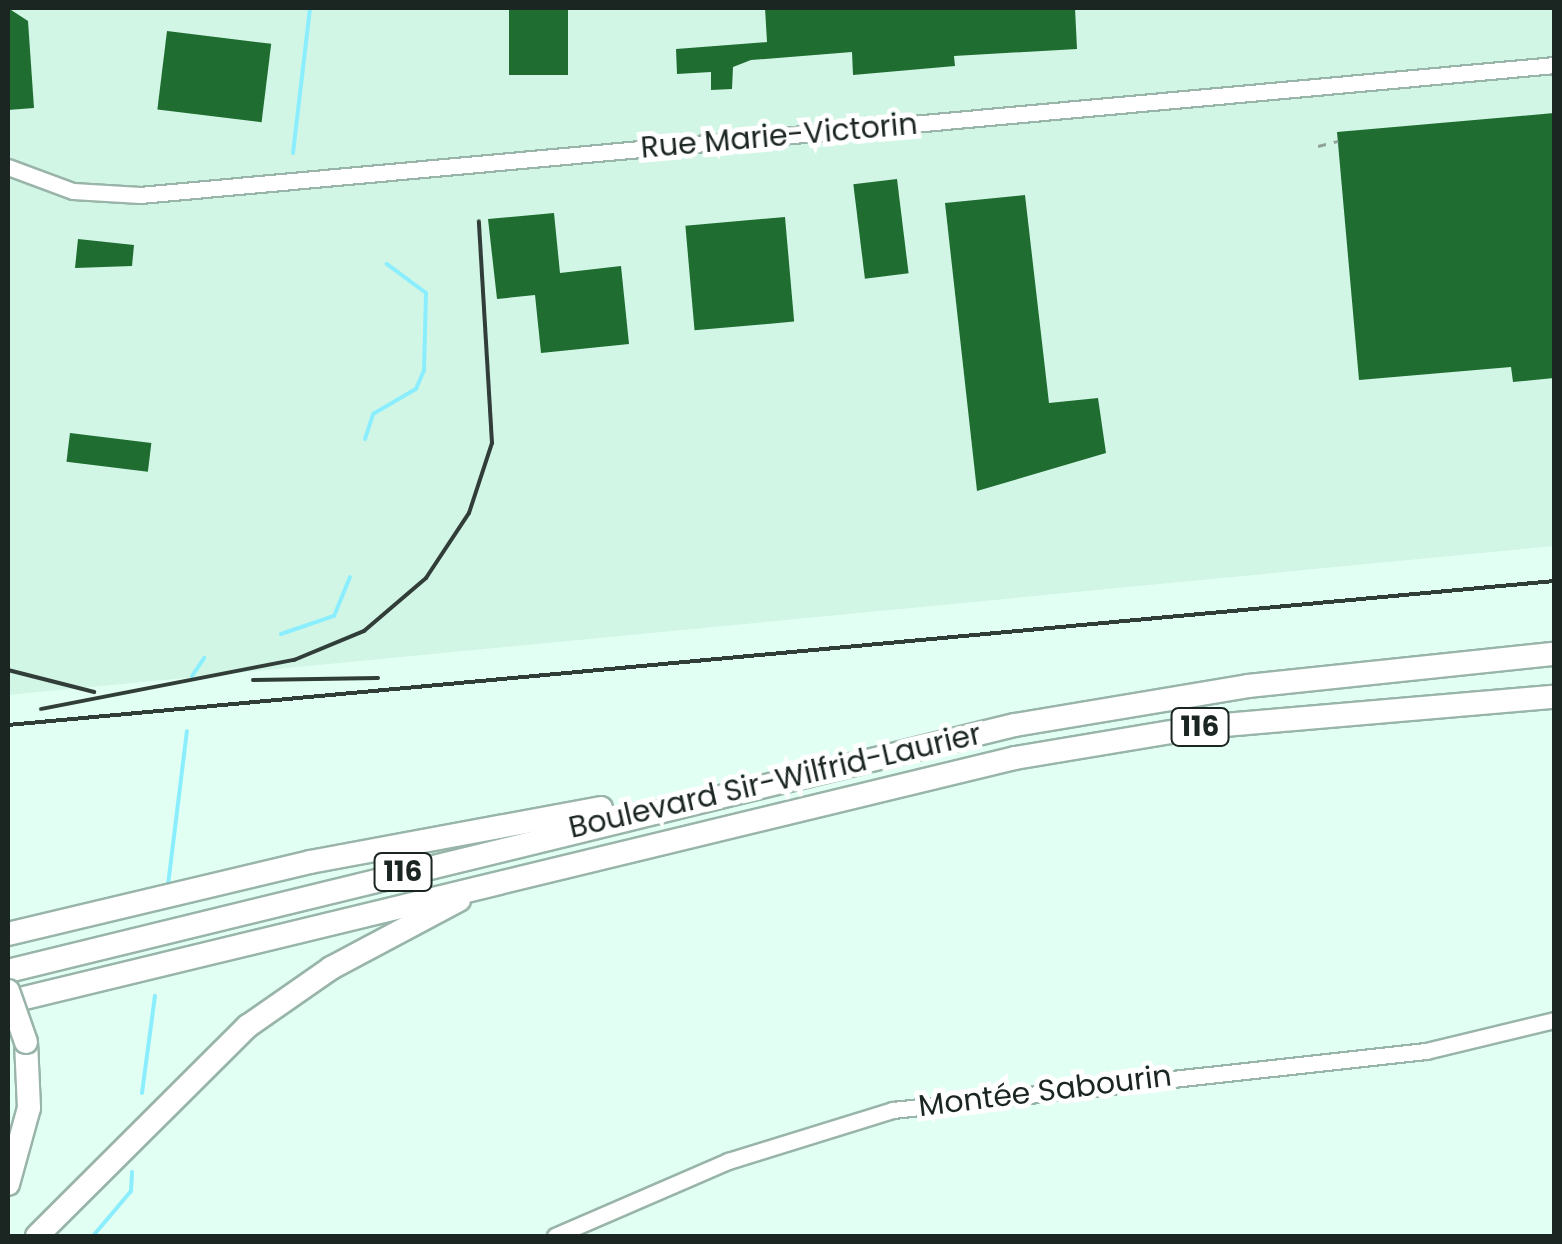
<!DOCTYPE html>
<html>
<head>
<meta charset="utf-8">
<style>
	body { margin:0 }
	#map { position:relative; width:1562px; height:1244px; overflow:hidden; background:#e2fff3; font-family:Poppins,sans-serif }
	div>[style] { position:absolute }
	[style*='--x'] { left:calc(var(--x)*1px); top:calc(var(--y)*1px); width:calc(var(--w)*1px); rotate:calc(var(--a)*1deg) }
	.built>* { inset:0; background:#d1f6e6 }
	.stream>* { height:4px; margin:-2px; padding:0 2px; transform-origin:2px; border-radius:2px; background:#8beefe }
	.building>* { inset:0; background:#206d31; transform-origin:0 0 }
	.path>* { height:2.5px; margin-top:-1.25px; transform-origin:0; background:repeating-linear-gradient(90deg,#8ea29a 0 8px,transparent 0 16px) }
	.roads { filter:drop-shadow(2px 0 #99b4a9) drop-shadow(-2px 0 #99b4a9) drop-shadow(0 2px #99b4a9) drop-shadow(0 -2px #99b4a9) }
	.minor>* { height:15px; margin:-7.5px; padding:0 7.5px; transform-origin:7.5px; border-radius:7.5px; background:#fff }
	.highway>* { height:22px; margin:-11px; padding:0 11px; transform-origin:11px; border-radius:11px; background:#fff }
	.rail>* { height:4px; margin:-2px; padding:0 2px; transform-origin:2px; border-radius:2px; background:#313d38 }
	.bridges { filter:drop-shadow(2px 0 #99b4a9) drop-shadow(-2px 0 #99b4a9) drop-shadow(0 2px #99b4a9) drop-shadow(0 -2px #99b4a9) }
	.highway-bridge>* { height:22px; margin:-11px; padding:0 11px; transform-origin:11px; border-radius:11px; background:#fff }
	span { translate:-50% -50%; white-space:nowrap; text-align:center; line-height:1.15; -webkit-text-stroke:10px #fff; paint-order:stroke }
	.shield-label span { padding:2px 8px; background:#fff; border:2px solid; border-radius:8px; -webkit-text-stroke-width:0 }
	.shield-label { font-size:28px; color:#1b2521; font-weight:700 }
	.street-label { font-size:30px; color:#1b2521 }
	.frame { position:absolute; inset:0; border:10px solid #1b2521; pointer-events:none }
</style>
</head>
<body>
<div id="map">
	<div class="built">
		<i style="clip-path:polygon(8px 8px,1554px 8px,1554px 546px,8px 695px)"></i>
	</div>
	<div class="stream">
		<i style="--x:293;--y:153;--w:146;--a:-83.3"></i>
		<i style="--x:365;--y:439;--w:26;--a:-72"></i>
		<i style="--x:373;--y:414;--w:50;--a:-30.2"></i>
		<i style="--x:416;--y:389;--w:21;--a:-67"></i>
		<i style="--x:424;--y:370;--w:77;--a:-88.5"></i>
		<i style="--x:426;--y:293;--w:49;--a:-143.4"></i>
		<i style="--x:281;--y:634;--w:56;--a:-18.8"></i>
		<i style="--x:334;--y:616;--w:42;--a:-67.7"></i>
		<i style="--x:192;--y:676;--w:22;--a:-56"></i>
		<i style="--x:168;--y:885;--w:155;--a:-83"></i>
		<i style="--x:142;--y:1093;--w:98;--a:-82.4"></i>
		<i style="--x:93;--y:1236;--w:59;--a:-49.8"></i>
		<i style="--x:131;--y:1191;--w:19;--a:-87"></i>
	</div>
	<div class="building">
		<i style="clip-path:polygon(8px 8px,28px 21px,34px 108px,8px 110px)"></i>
		<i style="left:509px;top:8px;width:59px;height:67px"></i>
		<i style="clip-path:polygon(765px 8px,1075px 8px,1077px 49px,954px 56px,955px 66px,853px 75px,852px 52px,751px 60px,733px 67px,732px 89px,711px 90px,711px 72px,677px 74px,676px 49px,767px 42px)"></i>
		<i style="left:167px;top:31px;width:105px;height:79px;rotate:7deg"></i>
		<i style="clip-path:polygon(1554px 113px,1554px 378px,1513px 382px,1511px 367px,1359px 380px,1337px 132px)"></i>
		<i style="left:897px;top:179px;width:95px;height:44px;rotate:83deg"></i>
		<i style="clip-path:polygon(1025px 195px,1049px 403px,1098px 398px,1106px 453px,977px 491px,945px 203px)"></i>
		<i style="clip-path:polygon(554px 213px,560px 273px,621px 266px,629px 344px,541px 353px,535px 295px,497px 299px,488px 219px)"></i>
		<i style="left:785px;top:217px;width:105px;height:100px;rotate:85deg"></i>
		<i style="clip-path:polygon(78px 239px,134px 245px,132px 266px,75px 268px)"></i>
		<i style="left:70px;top:433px;width:82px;height:29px;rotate:7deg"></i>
	</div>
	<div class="path">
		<i style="--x:1318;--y:146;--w:21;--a:-14"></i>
	</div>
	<div class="roads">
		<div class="minor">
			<i style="--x:8;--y:167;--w:69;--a:20.3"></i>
			<i style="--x:73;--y:191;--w:67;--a:3.4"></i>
			<i style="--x:140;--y:195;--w:1420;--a:-5.25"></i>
			<i style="--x:555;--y:1236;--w:189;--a:-23.4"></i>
			<i style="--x:728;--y:1161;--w:173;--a:-17.2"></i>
			<i style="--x:893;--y:1110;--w:536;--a:-6.32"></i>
			<i style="--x:1426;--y:1051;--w:132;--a:-13.6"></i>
		</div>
		<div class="highway">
			<i style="--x:8;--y:934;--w:310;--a:-13.4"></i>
			<i style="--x:310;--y:862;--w:296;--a:-10.5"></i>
			<i style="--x:8;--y:971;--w:1037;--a:-13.73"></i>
			<i style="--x:1015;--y:725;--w:236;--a:-9.5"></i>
			<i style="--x:1248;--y:686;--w:308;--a:-6"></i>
			<i style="--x:8;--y:1002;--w:1036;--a:-13.62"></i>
			<i style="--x:1015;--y:758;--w:189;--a:-9.5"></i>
			<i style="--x:1201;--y:727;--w:354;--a:-4.9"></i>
			<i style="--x:8;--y:1184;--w:79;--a:-74.6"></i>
			<i style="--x:29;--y:1108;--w:66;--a:-92.6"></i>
			<i style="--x:37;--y:1236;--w:298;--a:-44.9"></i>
			<i style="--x:248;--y:1026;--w:101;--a:-34.9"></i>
			<i style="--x:331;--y:968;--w:145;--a:-28"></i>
		</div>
	</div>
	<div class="rail">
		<i style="--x:8;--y:670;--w:89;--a:14.3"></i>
		<i style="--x:253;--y:680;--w:125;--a:-0.9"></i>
		<i style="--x:41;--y:709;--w:258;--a:-11"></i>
		<i style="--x:294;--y:660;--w:76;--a:-22.5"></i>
		<i style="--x:364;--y:631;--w:82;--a:-40.5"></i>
		<i style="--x:426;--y:578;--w:78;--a:-56.5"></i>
		<i style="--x:469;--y:513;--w:74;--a:-71.8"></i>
		<i style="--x:492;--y:443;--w:222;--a:-93.4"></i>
		<i style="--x:8;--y:725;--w:1553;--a:-5.32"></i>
	</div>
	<div class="bridges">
		<div class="highway-bridge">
			<i style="--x:8;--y:991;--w:54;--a:70.6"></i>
		</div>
	</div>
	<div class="shield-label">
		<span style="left:1200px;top:727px">116</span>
		<span style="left:403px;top:872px">116</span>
	</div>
	<div class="street-label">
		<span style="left:779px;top:136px;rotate:-5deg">Rue Marie-Victorin</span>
		<span style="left:775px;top:781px;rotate:-13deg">Boulevard Sir-Wilfrid-Laurier</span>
		<span style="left:1045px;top:1091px;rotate:-7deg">Montée Sabourin</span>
	</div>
	<div class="frame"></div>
</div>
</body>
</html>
